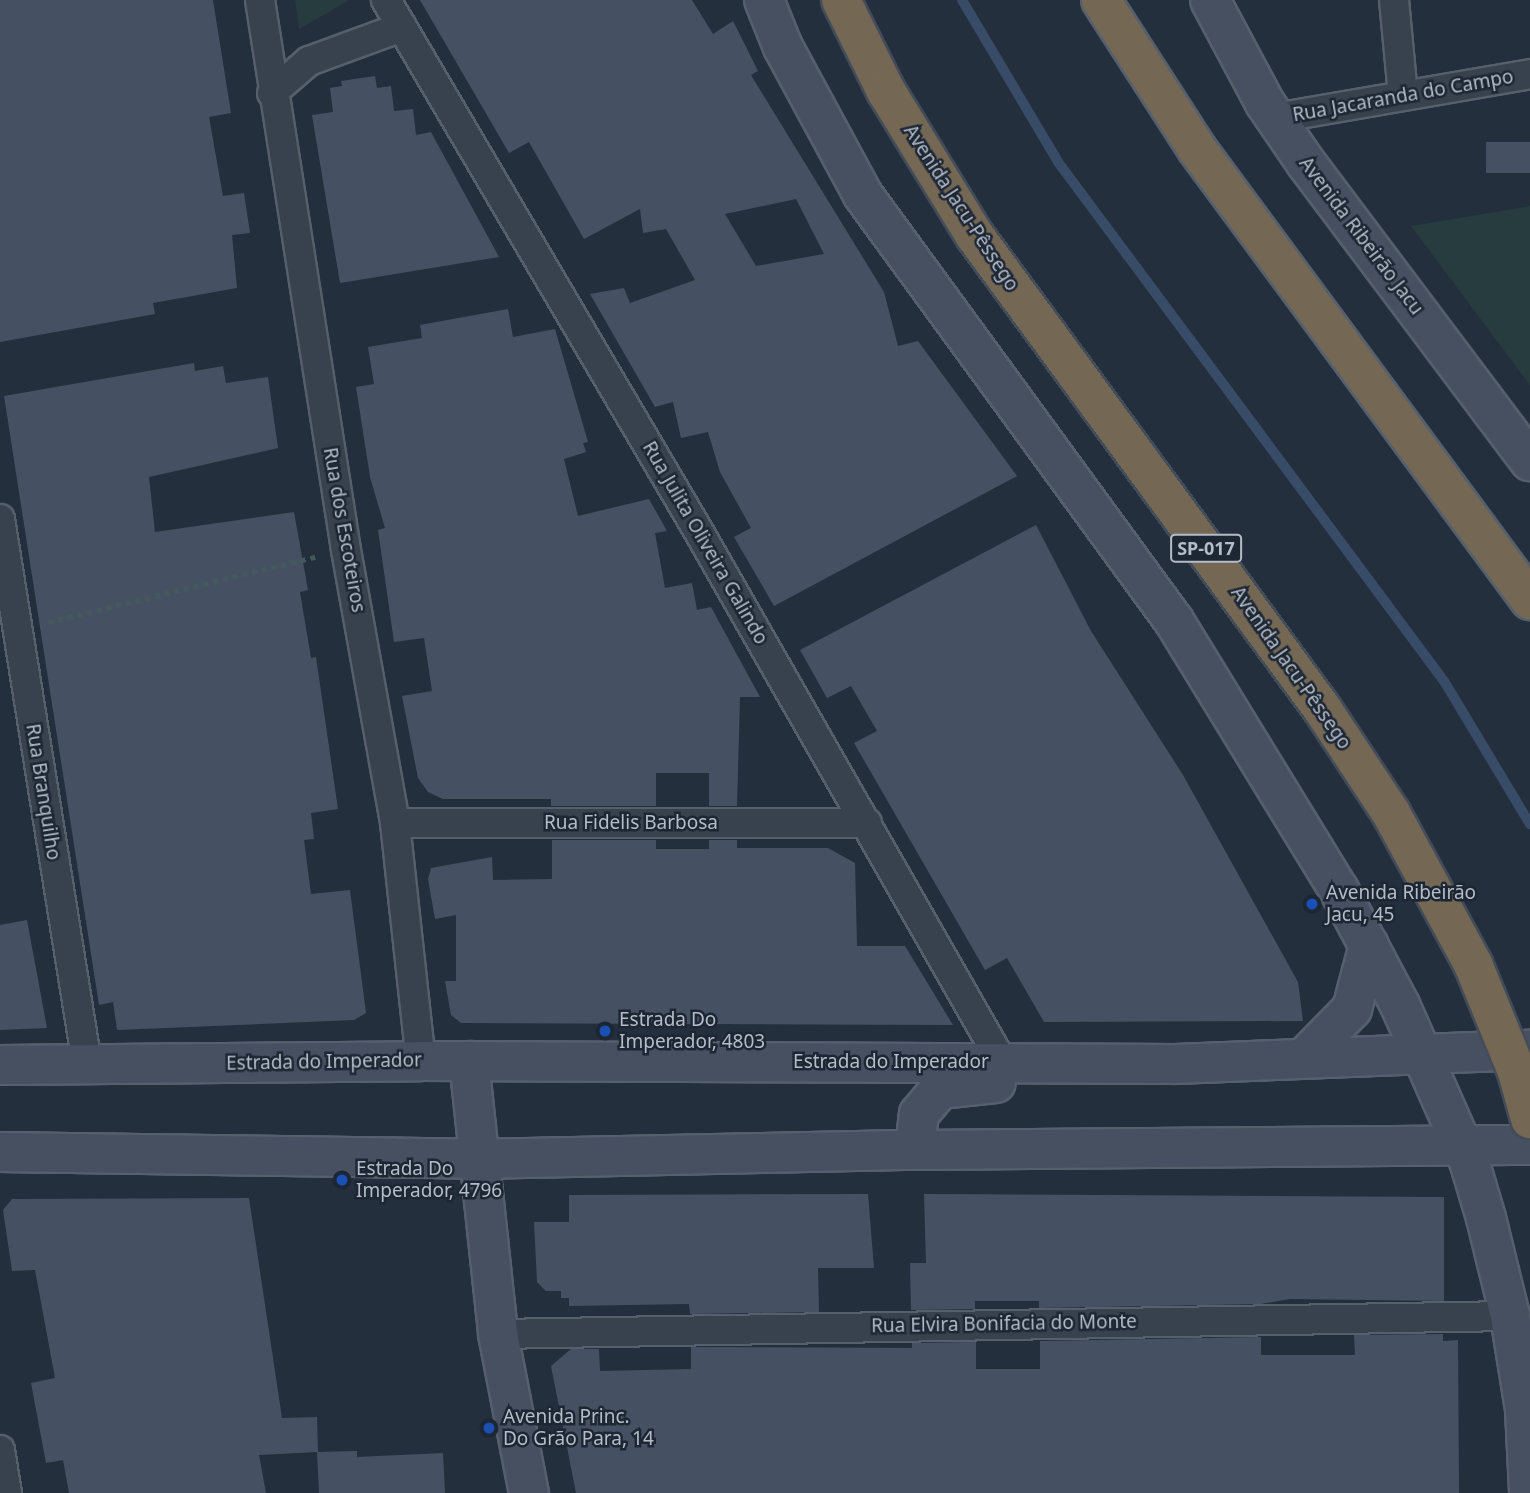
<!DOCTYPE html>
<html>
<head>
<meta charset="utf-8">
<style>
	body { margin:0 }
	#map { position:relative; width:1530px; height:1493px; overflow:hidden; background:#242f3e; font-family:"Noto Sans",sans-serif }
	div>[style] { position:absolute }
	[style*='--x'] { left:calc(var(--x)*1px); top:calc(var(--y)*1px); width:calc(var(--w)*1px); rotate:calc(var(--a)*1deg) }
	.green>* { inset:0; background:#263c3f }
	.stream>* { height:10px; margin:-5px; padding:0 5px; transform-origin:5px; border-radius:5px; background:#394c67 }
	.building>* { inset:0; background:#455162; transform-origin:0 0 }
	.path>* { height:4.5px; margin-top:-2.25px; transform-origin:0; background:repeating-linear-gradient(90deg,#44595c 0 5px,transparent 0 10px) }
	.roads { filter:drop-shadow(2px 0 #565f6c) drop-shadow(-2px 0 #565f6c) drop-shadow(0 2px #565f6c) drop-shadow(0 -2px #565f6c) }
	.street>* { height:28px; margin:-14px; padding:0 14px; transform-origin:14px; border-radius:14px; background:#38414e }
	.secondary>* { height:38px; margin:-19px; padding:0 19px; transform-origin:19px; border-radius:19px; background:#465061 }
	.highway>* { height:38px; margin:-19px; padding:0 19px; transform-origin:19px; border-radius:19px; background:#746855 }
	.bridges { filter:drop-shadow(2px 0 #434c59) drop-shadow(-2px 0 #434c59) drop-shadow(0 2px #434c59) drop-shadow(0 -2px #434c59) }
	.highway-bridge>* { height:38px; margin:-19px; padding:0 19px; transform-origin:19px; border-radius:19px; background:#746855 }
	.dots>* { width:19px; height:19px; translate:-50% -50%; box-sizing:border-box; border:4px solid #1d2633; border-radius:50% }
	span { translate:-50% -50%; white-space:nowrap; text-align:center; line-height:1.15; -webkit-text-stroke:5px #1d2633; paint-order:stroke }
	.shield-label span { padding:2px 5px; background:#1d2633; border:2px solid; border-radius:5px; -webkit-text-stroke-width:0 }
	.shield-label { font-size:18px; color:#b4bcc9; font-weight:700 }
	.street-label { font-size:19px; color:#b4bcc9 }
	.poi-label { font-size:19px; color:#b4bcc9 }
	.left { translate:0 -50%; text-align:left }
</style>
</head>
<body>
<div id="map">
	<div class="green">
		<i style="clip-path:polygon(295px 0,348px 0,348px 1px,299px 29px)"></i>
		<i style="clip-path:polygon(1530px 206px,1530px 385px,1411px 226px)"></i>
	</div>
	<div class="stream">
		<i style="--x:962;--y:0;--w:188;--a:59.3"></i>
		<i style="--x:1058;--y:162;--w:647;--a:53.36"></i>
		<i style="--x:1444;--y:681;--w:167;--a:59"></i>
	</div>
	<div class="building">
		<i style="clip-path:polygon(0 0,213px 0,231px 113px,209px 117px,223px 196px,244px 193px,250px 233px,232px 235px,237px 288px,153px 303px,155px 314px,0 342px)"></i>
		<i style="clip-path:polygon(evenodd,420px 0,692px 0,713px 34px,733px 21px,758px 71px,751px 75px,884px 292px,898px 346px,918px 341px,1017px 476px,774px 606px,734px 537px,751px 528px,720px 472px,708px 432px,681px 438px,673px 402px,655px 407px,590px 294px,624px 288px,630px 303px,695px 280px,666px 229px,643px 233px,640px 209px,584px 239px,529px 142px,509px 153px,420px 0,796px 199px,824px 254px,756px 266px,725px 214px,796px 199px)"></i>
		<i style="clip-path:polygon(375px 76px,377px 88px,391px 86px,394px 111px,413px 109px,416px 135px,431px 132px,499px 257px,340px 283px,312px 115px,333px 112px,330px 88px,342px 86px,341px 81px)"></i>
		<i style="left:1530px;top:142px;width:31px;height:44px;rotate:90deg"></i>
		<i style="clip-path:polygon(508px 309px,513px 337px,555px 329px,588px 442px,583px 443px,586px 452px,564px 459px,578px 516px,649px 499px,667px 531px,655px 533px,665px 588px,692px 583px,697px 610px,711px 607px,760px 697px,740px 697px,737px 806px,709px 806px,709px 773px,656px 773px,656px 806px,551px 806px,551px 799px,443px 799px,428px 792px,418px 778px,402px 696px,432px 691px,424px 638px,394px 642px,378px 530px,385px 528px,370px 477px,356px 387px,374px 384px,368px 347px,422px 338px,420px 325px)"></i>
		<i style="clip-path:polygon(194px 363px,195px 371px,223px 366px,226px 383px,268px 377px,278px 448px,149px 477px,155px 532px,294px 512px,308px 590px,300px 592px,311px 658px,316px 657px,338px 809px,311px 813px,314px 839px,304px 840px,311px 894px,350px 890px,366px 1013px,354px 1020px,117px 1030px,113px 1002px,99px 1005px,4px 396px)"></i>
		<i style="clip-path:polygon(1036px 525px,1091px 631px,1183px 775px,1298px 982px,1303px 1021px,1044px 1022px,1007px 958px,985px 970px,880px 788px,854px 743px,877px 731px,851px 686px,827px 698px,800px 650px)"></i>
		<i style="clip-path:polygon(552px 840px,656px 840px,656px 849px,709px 849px,709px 840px,737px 840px,737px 848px,828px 848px,855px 863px,857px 946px,905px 946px,953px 1025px,461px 1023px,451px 1015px,445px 981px,456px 981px,456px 915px,435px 919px,428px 879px,431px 868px,492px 857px,493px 880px,552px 879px)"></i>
		<i style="clip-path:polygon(27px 920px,47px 1028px,0 1030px,0 925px)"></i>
		<i style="clip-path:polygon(868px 1194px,874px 1268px,818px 1268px,819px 1312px,690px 1314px,689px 1304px,569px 1306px,569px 1298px,561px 1298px,561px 1291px,546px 1291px,537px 1282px,534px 1222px,569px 1222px,569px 1195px)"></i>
		<i style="clip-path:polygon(924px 1194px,1444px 1197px,1444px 1301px,1290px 1299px,1261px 1304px,1039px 1308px,1039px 1301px,975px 1301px,975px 1309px,911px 1310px,910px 1263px,926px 1263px)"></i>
		<i style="clip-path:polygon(249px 1198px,282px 1418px,317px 1417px,318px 1452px,357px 1451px,357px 1457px,443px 1453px,445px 1493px,319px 1493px,317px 1452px,259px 1455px,266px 1493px,69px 1493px,63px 1460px,46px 1463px,31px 1383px,55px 1378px,35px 1270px,12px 1271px,3px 1210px,12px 1199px)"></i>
		<i style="clip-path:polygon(1443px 1334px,1443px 1341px,1458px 1340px,1459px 1493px,576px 1493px,551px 1366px,571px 1349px,599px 1349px,600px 1371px,691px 1369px,691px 1347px,912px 1348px,912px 1343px,976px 1342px,976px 1369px,1040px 1369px,1040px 1341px,1261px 1337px,1261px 1355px,1355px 1355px,1354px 1335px)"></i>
	</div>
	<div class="path">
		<i style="--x:48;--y:622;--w:275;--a:-13.7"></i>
	</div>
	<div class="roads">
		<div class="street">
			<i style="--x:260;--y:0;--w:557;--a:81.11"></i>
			<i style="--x:346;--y:550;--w:277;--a:79.8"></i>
			<i style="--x:395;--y:823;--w:239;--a:83.8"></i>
			<i style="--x:386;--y:0;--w:617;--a:59.53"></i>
			<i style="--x:699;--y:532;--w:610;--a:60.24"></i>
			<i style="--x:1394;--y:0;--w:96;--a:84.6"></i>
			<i style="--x:272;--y:93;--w:49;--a:-40.9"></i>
			<i style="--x:309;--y:61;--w:99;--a:-20.1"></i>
			<i style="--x:1276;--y:118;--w:258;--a:-9.8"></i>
			<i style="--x:0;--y:519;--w:552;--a:80.93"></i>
			<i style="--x:395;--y:823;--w:472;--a:0"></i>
			<i style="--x:498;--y:1334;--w:1012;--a:-1.02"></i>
			<i style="--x:0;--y:1450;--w:44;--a:80.8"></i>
		</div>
		<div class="secondary">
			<i style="--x:764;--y:0;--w:51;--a:68"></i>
			<i style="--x:783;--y:47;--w:168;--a:61.6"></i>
			<i style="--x:863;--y:195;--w:527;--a:53.87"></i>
			<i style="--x:1174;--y:621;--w:316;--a:58.5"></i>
			<i style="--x:1339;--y:890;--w:130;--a:62.1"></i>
			<i style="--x:1400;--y:1005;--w:174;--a:66.2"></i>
			<i style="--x:1470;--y:1164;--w:56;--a:73.5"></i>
			<i style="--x:1486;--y:1218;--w:101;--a:76.2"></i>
			<i style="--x:1510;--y:1316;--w:95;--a:80.9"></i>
			<i style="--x:1525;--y:1410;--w:83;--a:87.2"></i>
			<i style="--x:1210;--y:0;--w:117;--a:61.9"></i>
			<i style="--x:1265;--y:103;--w:73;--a:55.7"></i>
			<i style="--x:1306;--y:163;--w:373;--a:53.1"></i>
			<i style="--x:1304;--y:1058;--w:69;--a:-45.6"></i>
			<i style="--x:1352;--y:1009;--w:66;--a:-75.1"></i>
			<i style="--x:469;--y:1061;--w:275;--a:83.9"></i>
			<i style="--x:498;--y:1334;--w:162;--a:79"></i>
			<i style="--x:0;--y:1065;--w:421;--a:-0.5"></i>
			<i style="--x:421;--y:1061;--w:755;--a:0.23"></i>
			<i style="--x:1176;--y:1064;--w:354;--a:-2.3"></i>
			<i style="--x:915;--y:1150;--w:36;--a:-84"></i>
			<i style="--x:919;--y:1114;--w:33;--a:-50"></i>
			<i style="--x:940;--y:1089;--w:56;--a:-6.1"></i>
			<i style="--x:0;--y:1152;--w:477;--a:0.8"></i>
			<i style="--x:477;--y:1159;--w:438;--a:-1.2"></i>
			<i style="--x:915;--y:1150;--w:615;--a:-0.47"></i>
		</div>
		<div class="highway">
			<i style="--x:1101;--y:0;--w:177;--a:57.2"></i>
			<i style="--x:1197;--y:149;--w:561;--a:53.56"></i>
		</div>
	</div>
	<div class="bridges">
		<div class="highway-bridge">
			<i style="--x:841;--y:0;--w:102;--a:63.7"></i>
			<i style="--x:886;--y:91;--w:170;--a:58.5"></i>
			<i style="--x:975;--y:236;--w:588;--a:53.71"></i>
			<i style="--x:1323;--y:710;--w:123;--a:56.6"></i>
			<i style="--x:1391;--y:813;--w:172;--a:61.5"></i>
			<i style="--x:1473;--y:964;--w:117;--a:67.8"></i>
			<i style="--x:1517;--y:1072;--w:49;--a:74.5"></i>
		</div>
	</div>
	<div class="dots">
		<i style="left:1312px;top:904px;background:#1a4fb4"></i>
		<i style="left:605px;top:1031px;background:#1a4fb4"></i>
		<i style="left:342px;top:1180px;background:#1a4fb4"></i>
		<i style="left:489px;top:1428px;background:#1a4fb4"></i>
	</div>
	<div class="shield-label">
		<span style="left:1206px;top:548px">SP-017</span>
	</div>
	<div class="street-label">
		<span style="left:1403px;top:96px;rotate:-10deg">Rua Jacaranda do Campo</span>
		<span style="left:961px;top:208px;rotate:57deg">Avenida Jacu-Pêssego</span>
		<span style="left:1361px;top:236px;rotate:53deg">Avenida Ribeirão Jacu</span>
		<span style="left:344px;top:530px;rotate:80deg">Rua dos Escoteiros</span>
		<span style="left:705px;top:543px;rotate:60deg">Rua Julita Oliveira Galindo</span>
		<span style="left:1291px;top:668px;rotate:55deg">Avenida Jacu-Pêssego</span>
		<span style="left:43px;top:792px;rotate:81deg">Rua Branquilho</span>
		<span style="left:631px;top:823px">Rua Fidelis Barbosa</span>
		<span style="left:324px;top:1062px;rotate:-1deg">Estrada do Imperador</span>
		<span style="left:891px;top:1062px">Estrada do Imperador</span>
		<span style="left:1004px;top:1324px;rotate:-1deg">Rua Elvira Bonifacia do Monte</span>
	</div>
	<div class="poi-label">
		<span class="left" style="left:1326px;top:904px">Avenida Ribeirão<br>Jacu, 45</span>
		<span class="left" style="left:619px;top:1031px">Estrada Do<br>Imperador, 4803</span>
		<span class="left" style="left:356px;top:1180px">Estrada Do<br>Imperador, 4796</span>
		<span class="left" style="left:503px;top:1428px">Avenida Princ.<br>Do Grão Para, 14</span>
	</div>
</div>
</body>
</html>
